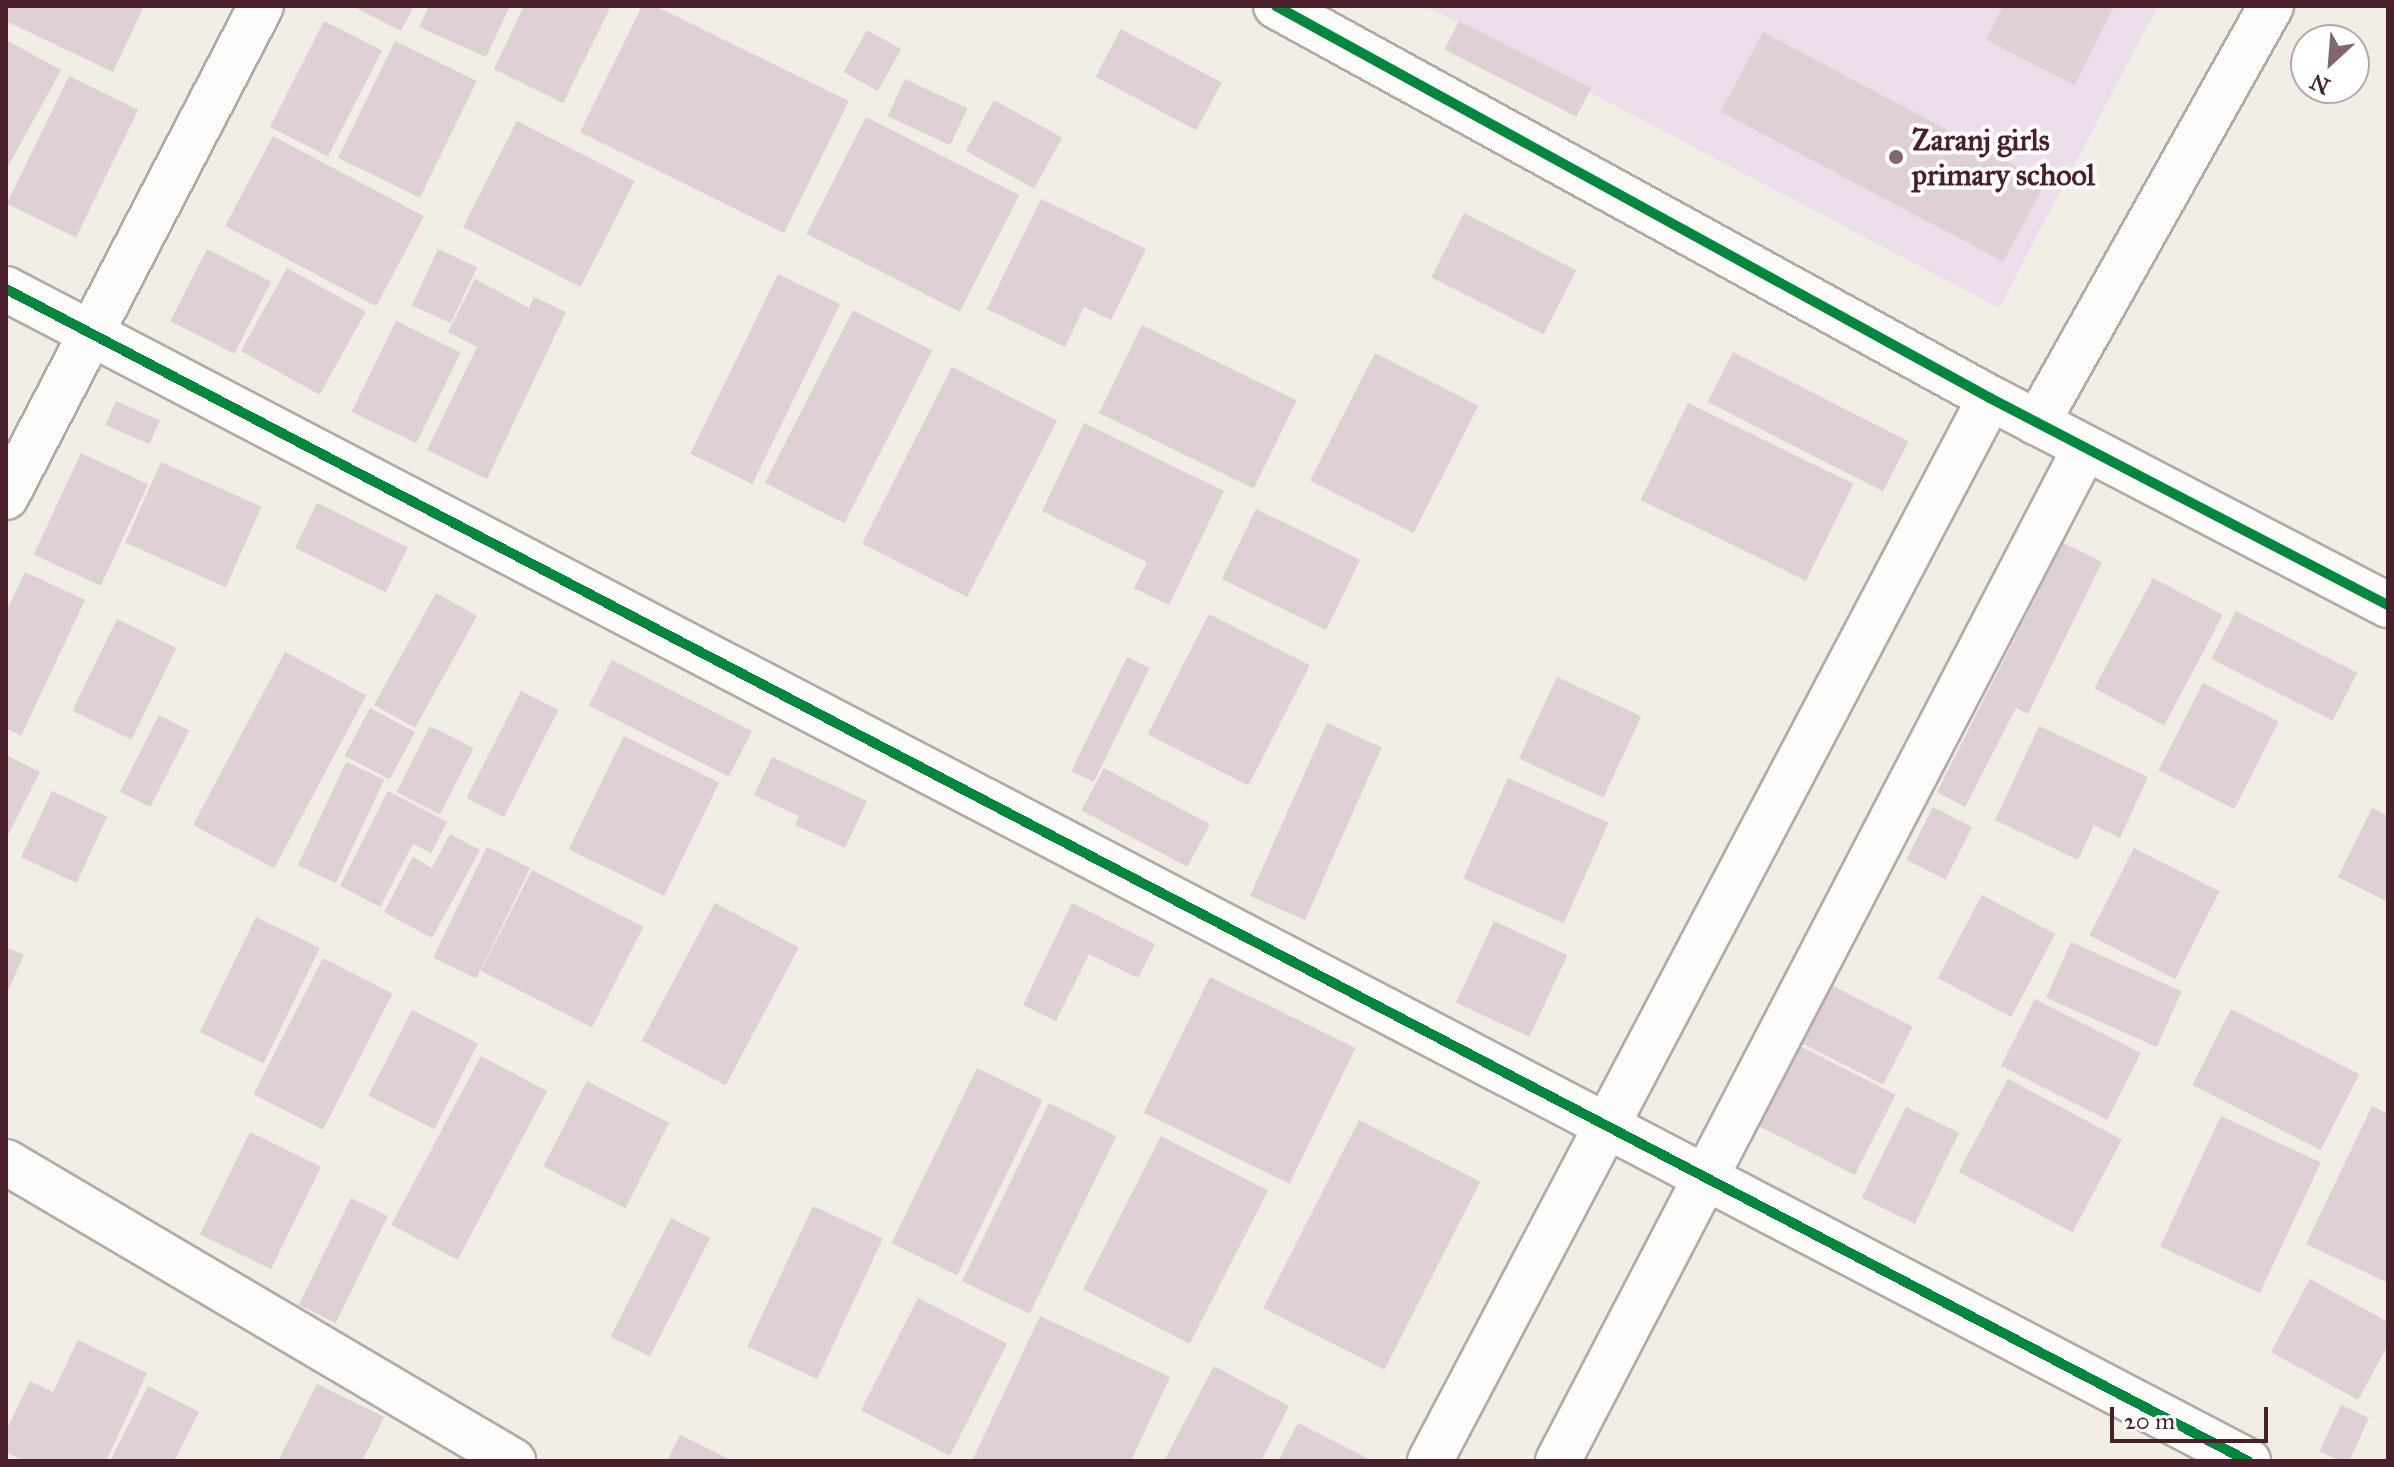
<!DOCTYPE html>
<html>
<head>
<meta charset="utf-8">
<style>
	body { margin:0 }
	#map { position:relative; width:2394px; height:1467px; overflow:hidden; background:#f1eee6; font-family:"IM FELL Great Primer",serif }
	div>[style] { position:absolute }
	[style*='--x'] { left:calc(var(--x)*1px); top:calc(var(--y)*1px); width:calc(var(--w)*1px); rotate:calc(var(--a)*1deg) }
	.built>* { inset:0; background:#ecdfeb }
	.building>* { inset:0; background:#ded0d4; transform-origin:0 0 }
	.roads { filter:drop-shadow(2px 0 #b1aaa7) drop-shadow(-2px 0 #b1aaa7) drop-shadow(0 2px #b1aaa7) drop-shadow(0 -2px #b1aaa7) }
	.street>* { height:44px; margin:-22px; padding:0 22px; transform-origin:22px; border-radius:22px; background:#fdfcfb }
	.cycleway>* { height:10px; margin:-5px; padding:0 5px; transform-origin:5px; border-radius:5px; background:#00873e }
	.dots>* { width:22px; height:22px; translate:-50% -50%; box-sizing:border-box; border:4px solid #fff; border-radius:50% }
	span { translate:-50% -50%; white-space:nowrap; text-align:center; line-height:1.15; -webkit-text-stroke:8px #fff; paint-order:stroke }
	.poi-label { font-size:30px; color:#4a1f2b; font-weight:700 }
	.left { translate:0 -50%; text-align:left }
	.frame { position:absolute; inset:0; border:8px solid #4a1f2b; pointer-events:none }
	.north { position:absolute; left:2290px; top:24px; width:80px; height:80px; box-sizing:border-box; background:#fff; border:2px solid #b7a5aa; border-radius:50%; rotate:206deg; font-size:22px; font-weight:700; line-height:32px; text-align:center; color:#4a1f2b }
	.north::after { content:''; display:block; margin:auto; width:28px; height:36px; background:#84676c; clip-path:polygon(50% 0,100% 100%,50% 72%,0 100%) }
	.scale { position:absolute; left:2110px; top:1407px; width:158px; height:36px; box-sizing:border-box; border:4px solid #4a1f2b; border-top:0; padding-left:10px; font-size:24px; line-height:28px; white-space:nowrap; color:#4a1f2b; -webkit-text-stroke:6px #fff; paint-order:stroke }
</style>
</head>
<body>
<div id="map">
	<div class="built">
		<i style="clip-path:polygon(1426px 6px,2158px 6px,1999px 308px)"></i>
	</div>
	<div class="building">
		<i style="clip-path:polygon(6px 6px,144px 6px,113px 72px,6px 21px)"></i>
		<i style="clip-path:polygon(352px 6px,414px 6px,401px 31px)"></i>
		<i style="clip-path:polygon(429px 6px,510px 6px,486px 57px,419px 27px)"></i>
		<i style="clip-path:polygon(524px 6px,611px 6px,563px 103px,494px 69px)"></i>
		<i style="clip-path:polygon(642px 6px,655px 6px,849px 101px,784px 233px,580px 132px)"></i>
		<i style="clip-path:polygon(2003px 6px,2114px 6px,2075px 85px,1986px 40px)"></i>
		<i style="left:324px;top:21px;width:65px;height:119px;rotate:27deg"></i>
		<i style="left:1459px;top:21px;width:148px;height:32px;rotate:27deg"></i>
		<i style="left:1121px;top:29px;width:114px;height:54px;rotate:28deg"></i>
		<i style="left:867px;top:30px;width:39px;height:48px;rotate:29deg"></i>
		<i style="left:1763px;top:32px;width:320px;height:90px;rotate:28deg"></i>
		<i style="clip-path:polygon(6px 40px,61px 70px,6px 170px)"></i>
		<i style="left:395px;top:41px;width:91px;height:130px;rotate:26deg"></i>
		<i style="left:69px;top:76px;width:77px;height:142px;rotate:26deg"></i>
		<i style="left:905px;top:79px;width:69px;height:41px;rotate:25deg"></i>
		<i style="left:994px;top:100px;width:78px;height:58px;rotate:29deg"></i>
		<i style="left:866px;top:117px;width:172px;height:131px;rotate:27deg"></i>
		<i style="left:517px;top:121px;width:132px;height:119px;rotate:27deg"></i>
		<i style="left:273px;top:136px;width:171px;height:102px;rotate:28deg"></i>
		<i style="clip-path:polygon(1041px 199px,1146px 249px,1111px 320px,1084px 307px,1065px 347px,987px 309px)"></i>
		<i style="left:1464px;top:213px;width:126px;height:72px;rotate:27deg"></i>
		<i style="left:207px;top:249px;width:72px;height:81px;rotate:27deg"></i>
		<i style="left:438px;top:249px;width:43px;height:62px;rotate:25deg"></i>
		<i style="left:287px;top:268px;width:90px;height:95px;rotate:29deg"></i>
		<i style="left:778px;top:274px;width:69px;height:200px;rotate:26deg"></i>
		<i style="clip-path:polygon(475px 279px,529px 308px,534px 297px,566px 312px,487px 479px,427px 450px,477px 347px,448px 332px)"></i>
		<i style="left:853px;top:310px;width:89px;height:194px;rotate:27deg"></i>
		<i style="left:396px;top:321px;width:72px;height:101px;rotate:26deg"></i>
		<i style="left:1142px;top:325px;width:172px;height:98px;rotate:26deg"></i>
		<i style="left:1733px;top:352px;width:197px;height:56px;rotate:27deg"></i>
		<i style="left:1375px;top:353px;width:116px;height:143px;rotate:27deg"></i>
		<i style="left:952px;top:367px;width:118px;height:198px;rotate:27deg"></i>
		<i style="left:116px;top:401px;width:48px;height:26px;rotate:24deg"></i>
		<i style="left:1688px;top:403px;width:184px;height:108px;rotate:26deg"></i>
		<i style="clip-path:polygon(1084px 423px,1224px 491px,1169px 605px,1134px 588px,1147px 562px,1042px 511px)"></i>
		<i style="left:81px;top:453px;width:74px;height:112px;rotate:25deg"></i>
		<i style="left:161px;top:462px;width:110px;height:88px;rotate:24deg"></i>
		<i style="left:317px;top:503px;width:101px;height:50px;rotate:26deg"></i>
		<i style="left:1256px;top:509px;width:116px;height:78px;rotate:26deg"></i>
		<i style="clip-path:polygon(2063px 543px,2102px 562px,2028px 714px,2016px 708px,1965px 807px,1937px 792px)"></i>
		<i style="clip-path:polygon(25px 572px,85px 600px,21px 736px,6px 728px,6px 612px)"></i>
		<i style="left:2153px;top:578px;width:79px;height:125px;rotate:28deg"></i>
		<i style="left:436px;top:593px;width:47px;height:128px;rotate:29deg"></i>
		<i style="left:2236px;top:611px;width:136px;height:54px;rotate:27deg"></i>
		<i style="left:1209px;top:614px;width:113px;height:135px;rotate:27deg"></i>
		<i style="left:117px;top:619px;width:66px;height:102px;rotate:26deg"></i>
		<i style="left:285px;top:652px;width:92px;height:196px;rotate:28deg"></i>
		<i style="left:1127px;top:657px;width:25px;height:127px;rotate:26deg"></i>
		<i style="left:612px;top:660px;width:157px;height:51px;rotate:27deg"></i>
		<i style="left:1557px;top:677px;width:93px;height:90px;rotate:25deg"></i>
		<i style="left:2203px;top:683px;width:85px;height:98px;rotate:27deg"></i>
		<i style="left:521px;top:691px;width:42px;height:120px;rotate:27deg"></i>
		<i style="left:370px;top:708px;width:51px;height:54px;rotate:28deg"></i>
		<i style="left:159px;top:715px;width:34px;height:86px;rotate:27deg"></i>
		<i style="left:1327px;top:723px;width:60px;height:189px;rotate:24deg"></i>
		<i style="left:430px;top:726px;width:49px;height:74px;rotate:27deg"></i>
		<i style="clip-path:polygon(2039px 726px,2148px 777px,2120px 838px,2094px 825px,2078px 860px,1995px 820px)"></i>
		<i style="left:624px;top:736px;width:106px;height:126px;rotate:26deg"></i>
		<i style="clip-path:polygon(6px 755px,40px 772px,6px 839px)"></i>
		<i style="clip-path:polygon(772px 757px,867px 801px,845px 848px,795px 825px,799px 816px,754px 795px)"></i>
		<i style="left:346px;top:762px;width:42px;height:114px;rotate:25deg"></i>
		<i style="left:1104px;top:768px;width:120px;height:48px;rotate:28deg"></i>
		<i style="left:1508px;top:778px;width:110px;height:110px;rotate:24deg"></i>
		<i style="left:52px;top:791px;width:61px;height:73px;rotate:25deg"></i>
		<i style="clip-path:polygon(388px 791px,447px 822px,431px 853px,413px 844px,380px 907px,340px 886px)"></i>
		<i style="left:1933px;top:807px;width:44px;height:59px;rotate:27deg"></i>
		<i style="clip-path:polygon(2372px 808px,2388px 816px,2388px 902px,2338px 877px)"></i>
		<i style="clip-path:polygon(450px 834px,480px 850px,432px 938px,384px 912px,413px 857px,432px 868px)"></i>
		<i style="left:487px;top:847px;width:48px;height:123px;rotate:26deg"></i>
		<i style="left:2134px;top:848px;width:96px;height:98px;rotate:27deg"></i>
		<i style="left:532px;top:870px;width:125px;height:113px;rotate:27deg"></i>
		<i style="left:1982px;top:895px;width:83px;height:94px;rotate:28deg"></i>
		<i style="left:715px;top:903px;width:95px;height:156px;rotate:28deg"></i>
		<i style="clip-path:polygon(1072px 903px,1155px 944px,1138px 978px,1089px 954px,1056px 1021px,1023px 1005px)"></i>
		<i style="left:256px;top:917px;width:71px;height:128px;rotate:26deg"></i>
		<i style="left:1494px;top:921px;width:81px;height:90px;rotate:25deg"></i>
		<i style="left:2071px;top:942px;width:121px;height:61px;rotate:24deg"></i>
		<i style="clip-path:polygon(6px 947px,24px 955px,6px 995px)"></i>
		<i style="left:323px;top:958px;width:78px;height:153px;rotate:27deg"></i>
		<i style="left:1210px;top:977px;width:162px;height:151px;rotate:26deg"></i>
		<i style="left:1829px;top:984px;width:94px;height:65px;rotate:27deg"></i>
		<i style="left:2035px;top:999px;width:119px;height:75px;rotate:27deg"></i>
		<i style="left:2231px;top:1009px;width:144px;height:85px;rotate:27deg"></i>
		<i style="left:412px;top:1010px;width:74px;height:96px;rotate:27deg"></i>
		<i style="left:1794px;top:1043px;width:114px;height:90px;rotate:27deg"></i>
		<i style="left:481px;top:1056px;width:75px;height:191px;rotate:28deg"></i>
		<i style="left:977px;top:1068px;width:73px;height:195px;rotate:26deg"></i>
		<i style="left:2008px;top:1079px;width:129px;height:105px;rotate:28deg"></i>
		<i style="left:587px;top:1081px;width:92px;height:96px;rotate:27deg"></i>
		<i style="left:1049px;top:1103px;width:75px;height:198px;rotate:26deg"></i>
		<i style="clip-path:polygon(2372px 1106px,2388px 1114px,2388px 1283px,2306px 1244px)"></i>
		<i style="left:1906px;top:1107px;width:59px;height:101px;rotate:26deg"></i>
		<i style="left:2221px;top:1116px;width:110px;height:144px;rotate:25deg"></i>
		<i style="left:1359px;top:1120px;width:136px;height:211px;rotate:27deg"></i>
		<i style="left:250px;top:1132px;width:79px;height:114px;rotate:26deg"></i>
		<i style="left:1161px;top:1136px;width:120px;height:172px;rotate:27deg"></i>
		<i style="left:351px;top:1198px;width:41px;height:119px;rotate:26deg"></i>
		<i style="left:813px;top:1206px;width:77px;height:155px;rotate:25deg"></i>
		<i style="left:671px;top:1218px;width:44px;height:133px;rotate:27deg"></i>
		<i style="clip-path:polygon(2310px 1279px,2388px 1322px,2388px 1345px,2358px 1400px,2271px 1352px)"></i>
		<i style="left:918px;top:1298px;width:100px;height:126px;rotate:27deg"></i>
		<i style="clip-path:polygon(1040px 1316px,1170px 1377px,1131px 1461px,972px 1461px)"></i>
		<i style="clip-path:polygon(78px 1340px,147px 1373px,106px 1461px,24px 1461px,6px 1452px,6px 1431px,30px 1381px,53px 1392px)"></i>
		<i style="clip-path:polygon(1214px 1366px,1289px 1406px,1261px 1461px,1164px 1461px)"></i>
		<i style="clip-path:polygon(317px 1384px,384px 1417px,362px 1461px,278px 1461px)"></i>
		<i style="clip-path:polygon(148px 1386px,199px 1412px,174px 1461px,110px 1461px)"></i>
		<i style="left:2341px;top:1405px;width:31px;height:51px;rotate:25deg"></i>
		<i style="clip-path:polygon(1298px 1423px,1373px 1461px,1278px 1461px)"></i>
		<i style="clip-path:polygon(680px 1435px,733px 1461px,667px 1461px)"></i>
	</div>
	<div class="roads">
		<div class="street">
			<i style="--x:1276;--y:6;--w:815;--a:28.77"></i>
			<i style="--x:1990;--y:398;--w:449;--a:27.5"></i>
			<i style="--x:6;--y:289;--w:2530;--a:27.6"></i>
			<i style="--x:2037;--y:423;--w:478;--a:-60.7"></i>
			<i style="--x:6;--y:497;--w:553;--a:-62.55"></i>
			<i style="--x:6;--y:1162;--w:589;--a:30.53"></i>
			<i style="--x:1430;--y:1461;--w:1201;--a:-62.22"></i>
			<i style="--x:1558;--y:1461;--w:1142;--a:-62.51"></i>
		</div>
	</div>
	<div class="cycleway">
		<i style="--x:1276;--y:6;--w:815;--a:28.77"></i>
		<i style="--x:1990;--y:398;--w:449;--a:27.5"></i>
		<i style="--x:6;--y:289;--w:2530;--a:27.6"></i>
	</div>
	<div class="dots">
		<i style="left:1896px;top:157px;background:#84676c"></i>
	</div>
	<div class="poi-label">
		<span class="left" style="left:1912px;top:157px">Zaranj girls<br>primary school</span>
	</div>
	<div class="frame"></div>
	<div class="north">N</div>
	<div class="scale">20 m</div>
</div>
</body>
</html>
